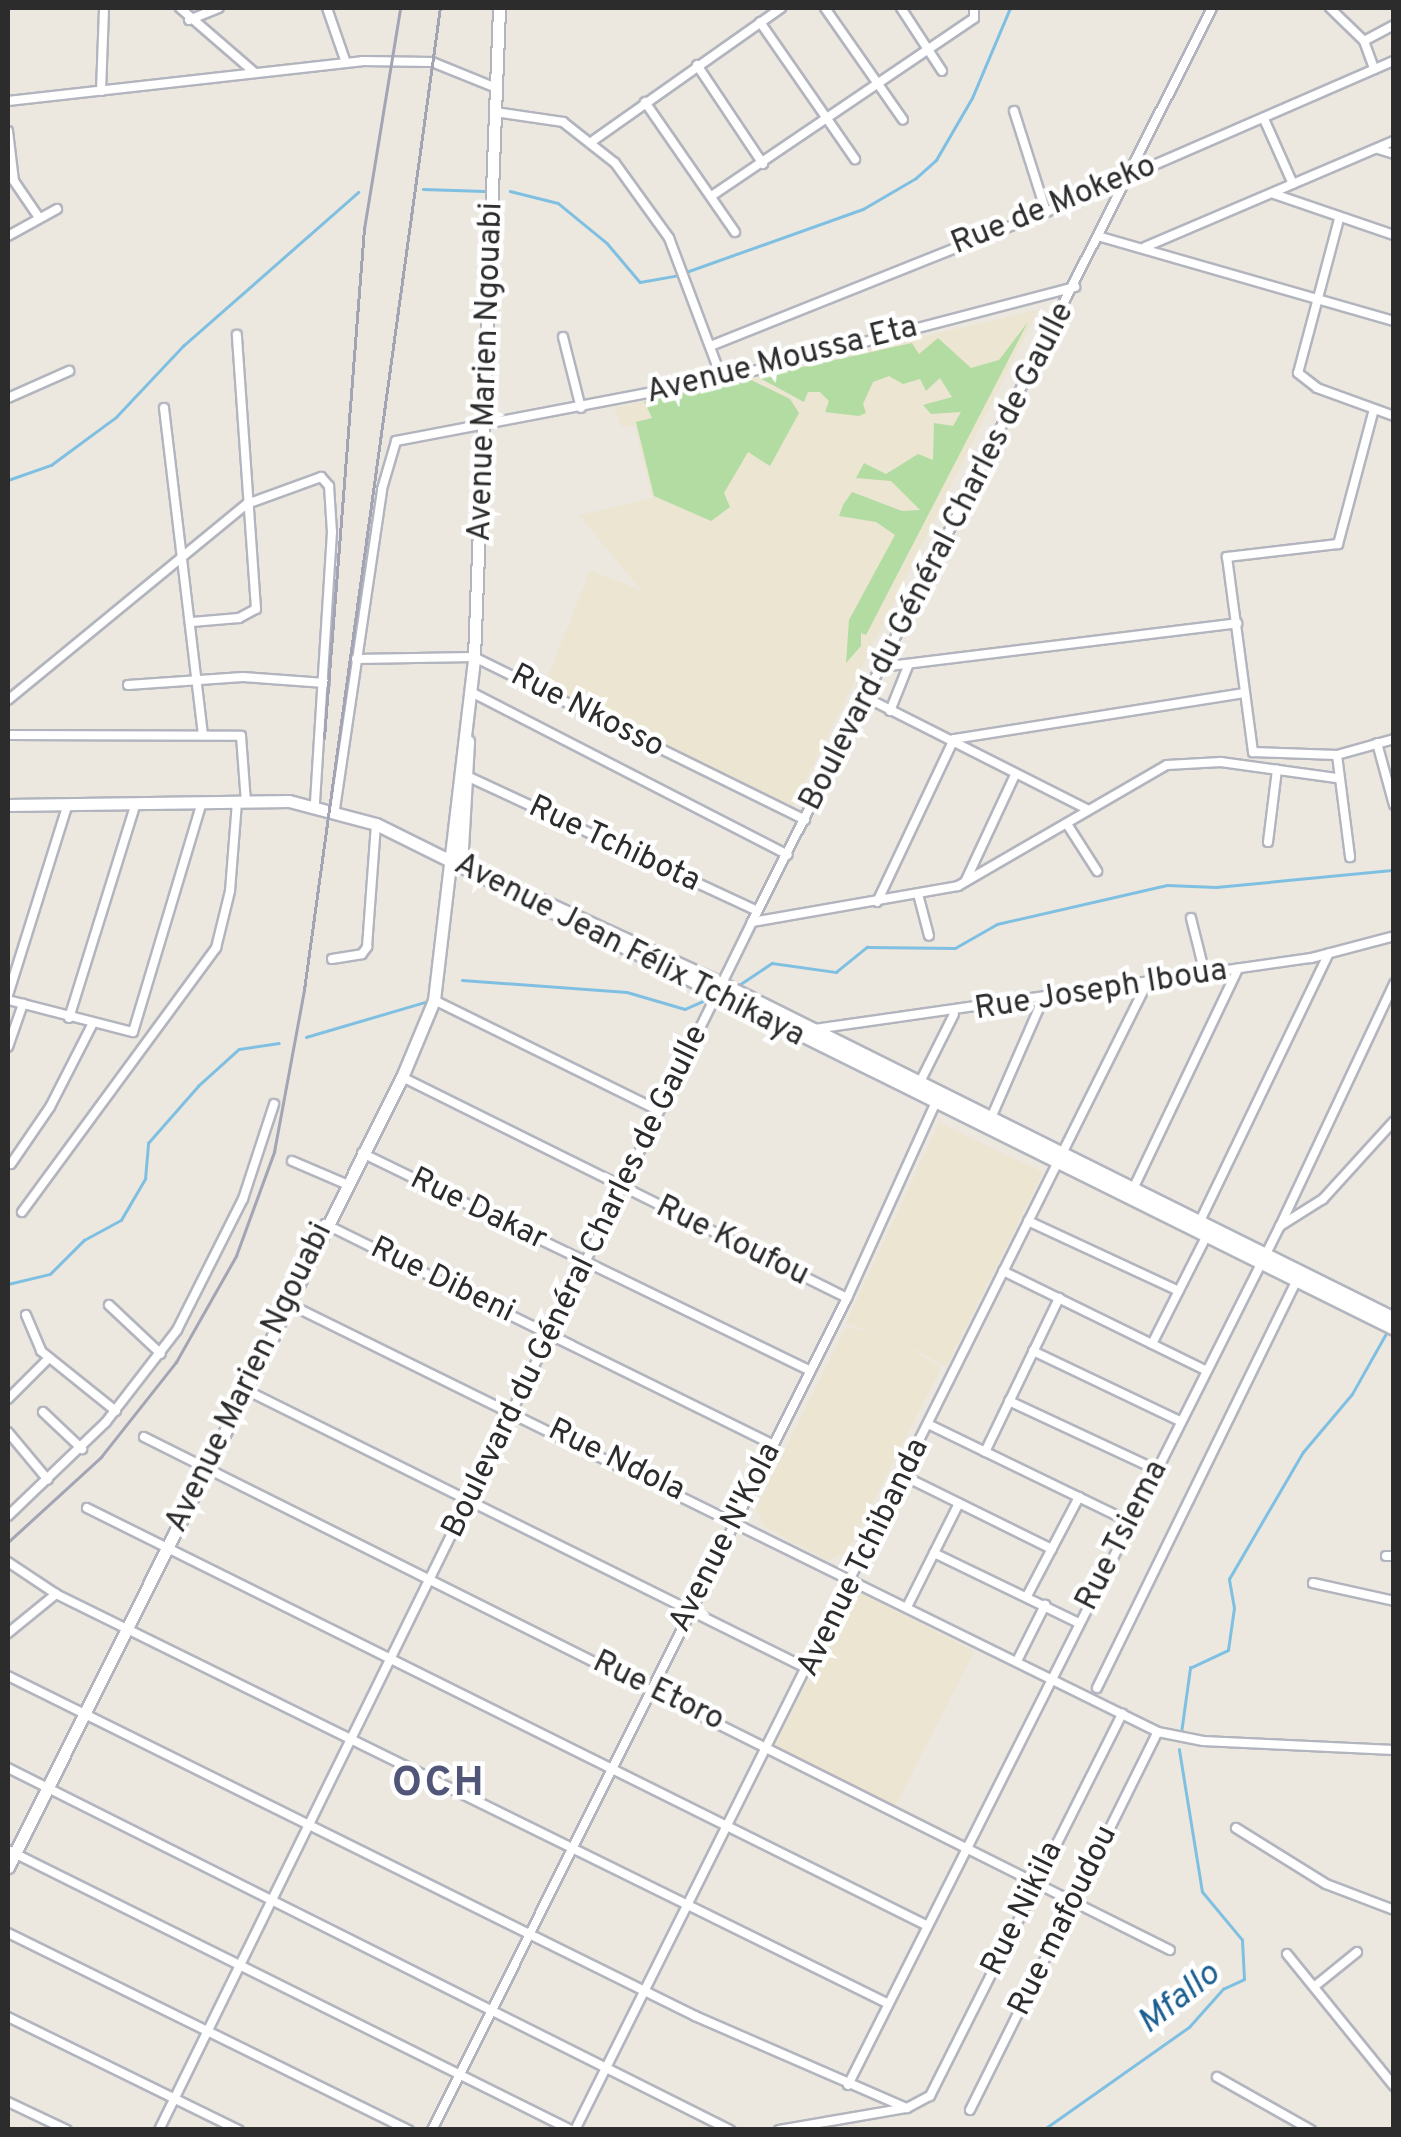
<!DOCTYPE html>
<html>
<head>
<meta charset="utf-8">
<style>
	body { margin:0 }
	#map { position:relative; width:1401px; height:2137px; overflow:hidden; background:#ece8e0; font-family:Overpass,sans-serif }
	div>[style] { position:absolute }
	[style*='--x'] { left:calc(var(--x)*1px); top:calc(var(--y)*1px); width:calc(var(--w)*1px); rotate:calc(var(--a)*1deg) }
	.education>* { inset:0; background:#ebe5d1; transform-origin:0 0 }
	.green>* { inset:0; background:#b2dca2 }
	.stream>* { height:2.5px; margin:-1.25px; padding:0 1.25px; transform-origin:1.25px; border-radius:1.25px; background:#7fc0e2 }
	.roads { filter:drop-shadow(2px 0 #b3b5be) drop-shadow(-2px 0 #b3b5be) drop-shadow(0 2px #b3b5be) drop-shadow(0 -2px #b3b5be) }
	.street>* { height:8px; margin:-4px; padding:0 4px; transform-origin:4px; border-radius:4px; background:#fff }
	.secondary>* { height:11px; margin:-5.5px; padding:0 5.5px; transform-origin:5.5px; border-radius:5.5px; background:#fff }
	.rail>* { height:2.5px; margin:-1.25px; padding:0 1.25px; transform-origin:1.25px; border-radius:1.25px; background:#a3a4b4 }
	span { translate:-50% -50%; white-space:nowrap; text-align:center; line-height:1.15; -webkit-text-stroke:9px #fff; paint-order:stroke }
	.street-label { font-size:32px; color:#2c2c2c }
	.water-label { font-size:35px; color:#1c5f90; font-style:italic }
	.district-label { font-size:42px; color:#515578; font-weight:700; letter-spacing:2.5px }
	.frame { position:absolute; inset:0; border:10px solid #2c2c2c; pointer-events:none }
</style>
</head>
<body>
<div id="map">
	<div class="education">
		<i style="clip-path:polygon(1038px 310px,789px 814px,544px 686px,590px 570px,642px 591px,579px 515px,652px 498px,635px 426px,621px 426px,614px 408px)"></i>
		<i style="clip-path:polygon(939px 1123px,1043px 1172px,946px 1367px,897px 1339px,941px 1368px,848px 1551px,828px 1561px,765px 1527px,756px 1508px,846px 1327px,877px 1333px,846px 1323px)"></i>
		<i style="left:854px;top:1590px;width:135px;height:175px;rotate:27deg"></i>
	</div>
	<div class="green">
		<i style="clip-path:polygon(1028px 322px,866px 635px,861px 633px,861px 646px,846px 663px,849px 620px,895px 535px,876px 522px,839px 516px,843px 505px,852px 492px,902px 511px,920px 510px,891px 481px,856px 478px,864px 463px,886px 474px,918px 454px,933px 460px,934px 423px,953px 426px,961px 412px,931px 414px,923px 405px,952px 397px,940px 378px,926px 391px,920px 379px,903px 384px,889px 376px,873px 382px,863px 404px,866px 413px,859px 416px,825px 412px,829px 401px,820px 392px,808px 392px,804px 402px,758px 377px,912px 343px,919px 354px,938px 338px,971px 368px,999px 360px)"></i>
		<i style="clip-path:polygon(749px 379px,790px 399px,799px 413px,770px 466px,748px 452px,724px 493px,730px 507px,711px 521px,654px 496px,636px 422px,652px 418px,644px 401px)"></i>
	</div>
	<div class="stream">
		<i style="--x:423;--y:189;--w:61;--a:1.9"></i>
		<i style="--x:510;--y:191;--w:49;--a:14"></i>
		<i style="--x:558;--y:203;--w:63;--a:39.2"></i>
		<i style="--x:607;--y:243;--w:51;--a:49.8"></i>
		<i style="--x:640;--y:282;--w:39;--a:-10"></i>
		<i style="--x:686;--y:272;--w:188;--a:-19.6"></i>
		<i style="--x:863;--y:209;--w:61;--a:-30.3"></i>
		<i style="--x:916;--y:178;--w:27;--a:-42"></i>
		<i style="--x:936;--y:160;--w:72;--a:-59.9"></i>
		<i style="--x:972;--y:98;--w:98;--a:-67.1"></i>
		<i style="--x:8;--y:480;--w:46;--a:-19.2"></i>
		<i style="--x:51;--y:465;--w:81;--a:-36.4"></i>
		<i style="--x:116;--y:417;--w:98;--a:-46.7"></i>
		<i style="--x:183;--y:346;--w:233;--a:-41.3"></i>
		<i style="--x:462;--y:980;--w:165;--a:4.2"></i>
		<i style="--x:627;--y:992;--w:60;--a:16.3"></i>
		<i style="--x:685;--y:1009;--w:27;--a:-24"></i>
		<i style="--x:736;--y:987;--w:43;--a:-33.7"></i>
		<i style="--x:772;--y:963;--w:65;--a:8"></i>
		<i style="--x:836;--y:972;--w:40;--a:-39"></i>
		<i style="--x:867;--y:947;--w:88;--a:0.7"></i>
		<i style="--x:955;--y:948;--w:48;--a:-29.7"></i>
		<i style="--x:997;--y:924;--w:174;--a:-12.9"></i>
		<i style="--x:1167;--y:885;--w:49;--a:2.3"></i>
		<i style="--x:1216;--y:887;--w:179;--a:-5.5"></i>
		<i style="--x:306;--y:1037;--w:124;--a:-16.4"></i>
		<i style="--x:8;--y:1284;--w:43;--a:-13.4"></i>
		<i style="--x:50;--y:1274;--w:48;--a:-45"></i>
		<i style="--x:84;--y:1240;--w:42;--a:-28.4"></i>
		<i style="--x:121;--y:1220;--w:48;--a:-59.7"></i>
		<i style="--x:145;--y:1179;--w:36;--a:-85"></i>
		<i style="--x:148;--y:1143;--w:76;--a:-48.7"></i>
		<i style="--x:198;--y:1086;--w:55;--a:-42.1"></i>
		<i style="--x:239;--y:1049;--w:40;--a:-8.5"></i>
		<i style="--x:1181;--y:1733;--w:66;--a:-82.1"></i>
		<i style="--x:1190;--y:1668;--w:42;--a:-25.3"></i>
		<i style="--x:1228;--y:1650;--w:42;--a:-81.9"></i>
		<i style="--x:1234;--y:1608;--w:29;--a:-100"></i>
		<i style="--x:1229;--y:1579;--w:147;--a:-59.8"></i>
		<i style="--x:1303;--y:1452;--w:76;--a:-49.8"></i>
		<i style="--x:1352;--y:1394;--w:71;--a:-60.6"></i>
		<i style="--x:1043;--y:2130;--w:179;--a:-35.2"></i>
		<i style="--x:1189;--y:2027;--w:51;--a:-48.2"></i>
		<i style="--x:1223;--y:1989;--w:23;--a:-25"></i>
		<i style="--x:1244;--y:1979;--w:39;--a:-93"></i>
		<i style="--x:1242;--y:1940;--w:62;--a:-129.8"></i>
		<i style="--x:1202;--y:1892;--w:144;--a:-99.2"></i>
	</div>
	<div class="roads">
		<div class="street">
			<i style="--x:180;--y:8;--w:99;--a:40.9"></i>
			<i style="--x:327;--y:8;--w:58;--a:70.9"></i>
			<i style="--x:825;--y:8;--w:136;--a:55.1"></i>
			<i style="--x:901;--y:8;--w:75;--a:56.9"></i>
			<i style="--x:1330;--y:8;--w:47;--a:44.1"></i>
			<i style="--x:1364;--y:41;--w:30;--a:70"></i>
			<i style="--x:189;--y:20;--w:32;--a:-22"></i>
			<i style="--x:760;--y:22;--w:167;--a:55.3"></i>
			<i style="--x:1364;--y:41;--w:34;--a:-28"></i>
			<i style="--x:697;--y:65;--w:119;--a:56.3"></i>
			<i style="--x:101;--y:91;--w:83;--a:-87.9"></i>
			<i style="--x:8;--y:101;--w:356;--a:-6.4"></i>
			<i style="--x:362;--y:61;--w:70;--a:0.8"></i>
			<i style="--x:432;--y:62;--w:67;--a:22"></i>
			<i style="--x:645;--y:102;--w:158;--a:55.3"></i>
			<i style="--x:1014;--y:111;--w:106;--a:72.4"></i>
			<i style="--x:495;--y:112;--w:69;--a:8.4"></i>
			<i style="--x:563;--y:122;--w:66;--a:38.3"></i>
			<i style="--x:615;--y:163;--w:92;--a:54.2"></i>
			<i style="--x:669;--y:238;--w:151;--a:69.4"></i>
			<i style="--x:1264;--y:119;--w:71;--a:66"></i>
			<i style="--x:8;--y:131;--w:50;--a:83.2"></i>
			<i style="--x:14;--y:181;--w:42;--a:55.6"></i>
			<i style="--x:594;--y:140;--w:229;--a:-35.2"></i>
			<i style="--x:1378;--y:149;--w:17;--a:17"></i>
			<i style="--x:1274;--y:194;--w:127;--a:18.9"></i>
			<i style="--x:713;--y:195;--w:315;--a:-34.1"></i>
			<i style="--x:974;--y:18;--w:10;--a:-90"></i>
			<i style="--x:1339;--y:219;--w:159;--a:104.9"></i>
			<i style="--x:1298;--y:373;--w:24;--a:38"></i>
			<i style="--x:1317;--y:388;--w:82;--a:20"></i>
			<i style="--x:8;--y:236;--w:56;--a:-28.9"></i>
			<i style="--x:1101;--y:237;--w:305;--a:16"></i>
			<i style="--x:1145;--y:247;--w:271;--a:-23.1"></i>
			<i style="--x:563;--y:337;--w:73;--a:75.8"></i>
			<i style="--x:713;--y:345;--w:359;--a:-21.8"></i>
			<i style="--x:1046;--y:212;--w:379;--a:-23.5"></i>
			<i style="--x:8;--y:398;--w:67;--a:-23.9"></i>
			<i style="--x:164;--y:408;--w:327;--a:83.2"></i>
			<i style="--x:1374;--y:409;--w:140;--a:104.9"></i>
			<i style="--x:1338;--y:544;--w:112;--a:173.3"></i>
			<i style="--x:1227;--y:557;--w:197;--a:82.4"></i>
			<i style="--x:1253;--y:752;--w:84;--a:2"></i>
			<i style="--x:1337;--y:755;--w:59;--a:-15.7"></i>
			<i style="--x:192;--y:622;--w:47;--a:-4.9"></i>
			<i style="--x:239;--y:618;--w:19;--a:-28"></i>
			<i style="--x:256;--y:609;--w:275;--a:-94"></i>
			<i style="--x:356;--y:659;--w:118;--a:-1"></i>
			<i style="--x:474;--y:657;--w:369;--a:26.2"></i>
			<i style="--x:881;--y:667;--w:359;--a:-7"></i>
			<i style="--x:128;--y:685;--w:115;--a:-4"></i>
			<i style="--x:243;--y:677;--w:82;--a:4.2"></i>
			<i style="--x:471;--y:692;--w:356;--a:27.2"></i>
			<i style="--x:865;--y:697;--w:249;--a:26.8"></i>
			<i style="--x:8;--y:700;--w:309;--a:-39.4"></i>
			<i style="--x:247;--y:504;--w:79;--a:-20"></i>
			<i style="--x:321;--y:477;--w:12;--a:48"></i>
			<i style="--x:329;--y:486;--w:46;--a:86.3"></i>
			<i style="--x:332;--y:532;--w:273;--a:93.6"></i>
			<i style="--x:890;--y:711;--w:48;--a:-68.2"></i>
			<i style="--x:8;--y:735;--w:233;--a:0.2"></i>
			<i style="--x:241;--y:736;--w:66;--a:85.7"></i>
			<i style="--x:1377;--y:743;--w:64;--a:74.7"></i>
			<i style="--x:1337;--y:755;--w:103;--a:82.7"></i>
			<i style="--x:471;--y:778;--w:315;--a:24.9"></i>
			<i style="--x:335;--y:809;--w:323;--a:-81.6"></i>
			<i style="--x:382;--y:489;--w:50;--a:-73.7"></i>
			<i style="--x:396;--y:441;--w:332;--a:-10.8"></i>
			<i style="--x:722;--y:379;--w:365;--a:-14.6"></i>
			<i style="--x:1067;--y:824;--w:56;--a:57.4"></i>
			<i style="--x:1268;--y:842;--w:73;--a:-82.9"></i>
			<i style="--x:966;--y:880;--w:116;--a:-65"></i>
			<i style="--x:918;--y:894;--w:43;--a:75.3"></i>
			<i style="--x:877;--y:902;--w:180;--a:-64.7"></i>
			<i style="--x:954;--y:739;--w:293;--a:-9"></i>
			<i style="--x:1191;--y:918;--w:58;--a:76"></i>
			<i style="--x:752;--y:922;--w:209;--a:-9.9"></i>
			<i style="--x:958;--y:886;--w:241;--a:-30.1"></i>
			<i style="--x:1167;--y:765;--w:54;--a:-3.2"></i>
			<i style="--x:1221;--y:762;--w:116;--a:7.9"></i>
			<i style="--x:332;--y:959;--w:30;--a:-9"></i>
			<i style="--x:362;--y:954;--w:9;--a:-54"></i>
			<i style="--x:367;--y:947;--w:123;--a:-85.8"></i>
			<i style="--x:8;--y:995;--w:200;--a:-72.6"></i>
			<i style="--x:8;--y:1000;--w:129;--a:14.4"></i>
			<i style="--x:133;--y:1032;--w:240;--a:-73.3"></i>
			<i style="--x:434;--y:1000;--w:250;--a:26.2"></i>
			<i style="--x:69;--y:1018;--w:225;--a:-72.7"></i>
			<i style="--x:815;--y:1029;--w:501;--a:-8.15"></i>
			<i style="--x:1311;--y:958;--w:86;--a:-14.8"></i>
			<i style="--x:8;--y:1047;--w:46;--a:-70.8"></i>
			<i style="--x:402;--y:1077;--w:497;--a:26.4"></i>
			<i style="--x:918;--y:1086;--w:80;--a:-63.4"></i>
			<i style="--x:991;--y:1118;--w:130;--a:-66.4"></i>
			<i style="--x:362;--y:1153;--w:498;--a:25.9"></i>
			<i style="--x:292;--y:1161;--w:59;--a:23.1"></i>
			<i style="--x:11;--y:1164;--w:69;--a:-55.6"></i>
			<i style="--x:50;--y:1107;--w:92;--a:-62.9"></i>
			<i style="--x:1133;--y:1189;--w:244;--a:-64.5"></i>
			<i style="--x:22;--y:1212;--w:328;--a:-53.7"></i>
			<i style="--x:216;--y:948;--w:59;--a:-76.2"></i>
			<i style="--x:230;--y:891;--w:89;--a:-85.5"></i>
			<i style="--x:1028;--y:1221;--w:166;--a:24.9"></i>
			<i style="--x:1200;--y:1221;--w:297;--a:-64.3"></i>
			<i style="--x:325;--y:1224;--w:500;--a:26.21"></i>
			<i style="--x:1280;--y:1226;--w:51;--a:-32.1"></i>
			<i style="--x:1323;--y:1199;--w:105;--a:-47.7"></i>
			<i style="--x:1003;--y:1271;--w:225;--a:26.1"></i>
			<i style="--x:285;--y:1302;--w:973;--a:26.22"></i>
			<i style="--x:1158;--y:1732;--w:46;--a:11.3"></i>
			<i style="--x:1203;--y:1741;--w:191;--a:2.7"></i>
			<i style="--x:109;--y:1305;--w:71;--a:43.3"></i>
			<i style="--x:26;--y:1315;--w:39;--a:67"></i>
			<i style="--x:41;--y:1351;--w:96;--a:38.7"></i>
			<i style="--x:1152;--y:1344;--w:120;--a:-63.2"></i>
			<i style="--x:1033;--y:1351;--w:163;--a:25.5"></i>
			<i style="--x:244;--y:1389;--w:630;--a:26.4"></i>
			<i style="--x:8;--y:1399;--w:58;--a:-45"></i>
			<i style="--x:1009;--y:1401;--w:163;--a:25"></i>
			<i style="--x:43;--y:1412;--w:54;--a:43.5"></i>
			<i style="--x:930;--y:1425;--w:222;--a:25.9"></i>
			<i style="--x:8;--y:1432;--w:62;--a:50.2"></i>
			<i style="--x:144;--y:1437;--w:1147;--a:26.57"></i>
			<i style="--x:985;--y:1452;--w:171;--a:-64.3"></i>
			<i style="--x:904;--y:1476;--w:165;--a:26.3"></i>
			<i style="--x:87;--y:1508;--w:937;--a:26.43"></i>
			<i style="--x:8;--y:1516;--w:136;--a:-43.8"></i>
			<i style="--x:106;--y:1422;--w:116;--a:-52.3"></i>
			<i style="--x:177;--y:1330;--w:147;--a:-63.3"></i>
			<i style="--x:243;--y:1199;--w:100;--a:-71.9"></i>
			<i style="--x:934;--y:1553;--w:161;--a:25.8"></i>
			<i style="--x:1386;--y:1556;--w:8;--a:0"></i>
			<i style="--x:8;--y:1562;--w:58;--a:33.7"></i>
			<i style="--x:56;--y:1594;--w:926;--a:26.21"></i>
			<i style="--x:1313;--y:1583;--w:83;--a:12.5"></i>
			<i style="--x:1027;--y:1596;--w:112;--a:-62.3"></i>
			<i style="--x:907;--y:1607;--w:116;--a:-63.4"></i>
			<i style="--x:8;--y:1633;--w:62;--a:-39.1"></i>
			<i style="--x:1017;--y:1661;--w:63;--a:-63.4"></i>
			<i style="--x:8;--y:1676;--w:767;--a:26.33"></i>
			<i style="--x:695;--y:2016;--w:231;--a:23.5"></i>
			<i style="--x:907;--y:2108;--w:26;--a:-28"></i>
			<i style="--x:930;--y:2096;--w:428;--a:-63.3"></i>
			<i style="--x:1097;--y:1688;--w:452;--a:-63.9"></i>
			<i style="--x:8;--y:1768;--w:808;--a:26.63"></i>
			<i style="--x:1236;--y:1828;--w:106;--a:31.9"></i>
			<i style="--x:1326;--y:1884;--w:73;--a:20.9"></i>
			<i style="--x:8;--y:1850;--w:629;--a:26.44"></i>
			<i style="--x:8;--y:1933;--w:447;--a:26.2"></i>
			<i style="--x:1287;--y:1954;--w:170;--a:51"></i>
			<i style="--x:1315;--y:1986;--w:54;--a:-39"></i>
			<i style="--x:8;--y:2017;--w:257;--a:26.1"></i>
			<i style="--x:1217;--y:2077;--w:108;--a:29.4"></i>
			<i style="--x:848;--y:2085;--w:962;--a:-63.3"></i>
			<i style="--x:1280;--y:1226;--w:268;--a:-64.8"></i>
			<i style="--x:8;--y:2102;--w:65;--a:25.4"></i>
			<i style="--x:970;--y:2110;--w:422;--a:-63.6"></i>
			<i style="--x:159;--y:2130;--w:1346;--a:-63.85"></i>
			<i style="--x:752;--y:922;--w:1023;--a:-63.28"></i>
			<i style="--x:432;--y:2130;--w:930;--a:-63.49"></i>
			<i style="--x:847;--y:1298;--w:211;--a:-65.6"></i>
			<i style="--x:575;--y:2130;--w:1282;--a:-63.49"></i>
			<i style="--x:779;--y:2130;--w:130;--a:-9.8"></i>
		</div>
		<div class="secondary">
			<i style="--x:8;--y:805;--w:281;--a:-0.8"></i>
			<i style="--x:289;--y:801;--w:90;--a:14.8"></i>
			<i style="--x:376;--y:824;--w:1136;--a:26.38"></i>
			<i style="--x:448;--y:857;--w:303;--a:24.8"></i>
			<i style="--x:723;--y:984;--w:750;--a:26.46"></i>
			<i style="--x:461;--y:867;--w:126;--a:-86.8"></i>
			<i style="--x:8;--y:1867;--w:883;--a:-63.49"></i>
			<i style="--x:402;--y:1077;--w:83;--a:-67.4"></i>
			<i style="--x:434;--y:1000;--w:345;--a:-83.3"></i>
			<i style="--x:474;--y:657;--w:649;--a:-87.79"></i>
		</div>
	</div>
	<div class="rail">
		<i style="--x:324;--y:738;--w:511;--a:-85.51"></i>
		<i style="--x:364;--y:229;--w:224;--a:-80.7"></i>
		<i style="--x:8;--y:1542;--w:126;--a:-42.4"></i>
		<i style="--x:101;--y:1457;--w:121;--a:-51.7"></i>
		<i style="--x:176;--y:1362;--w:122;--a:-60.5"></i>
		<i style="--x:236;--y:1256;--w:111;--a:-69.9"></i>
		<i style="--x:274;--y:1152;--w:165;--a:-79.5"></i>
		<i style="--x:304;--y:990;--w:991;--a:-82.12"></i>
	</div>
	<div class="street-label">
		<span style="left:1054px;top:206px;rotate:-22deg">Rue de Mokeko</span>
		<span style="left:782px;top:361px;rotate:-14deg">Avenue Moussa Eta</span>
		<span style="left:487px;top:372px;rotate:-88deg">Avenue Marien Ngouabi</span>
		<span style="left:938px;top:557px;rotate:-63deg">Boulevard du Général Charles de Gaulle</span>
		<span style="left:587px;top:712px;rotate:27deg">Rue Nkosso</span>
		<span style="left:614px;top:845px;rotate:25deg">Rue Tchibota</span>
		<span style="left:629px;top:951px;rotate:27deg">Avenue Jean Félix Tchikaya</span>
		<span style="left:1101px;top:991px;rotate:-9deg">Rue Joseph Iboua</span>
		<span style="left:478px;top:1210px;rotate:26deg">Rue Dakar</span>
		<span style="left:732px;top:1242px;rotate:26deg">Rue Koufou</span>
		<span style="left:442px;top:1281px;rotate:26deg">Rue Dibeni</span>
		<span style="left:576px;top:1282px;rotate:-64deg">Boulevard du Général Charles de Gaulle</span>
		<span style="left:250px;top:1378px;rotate:-64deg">Avenue Marien Ngouabi</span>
		<span style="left:616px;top:1461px;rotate:26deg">Rue Ndola</span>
		<span style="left:1123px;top:1536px;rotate:-63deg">Rue Tsiema</span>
		<span style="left:726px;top:1538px;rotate:-63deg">Avenue N'Kola</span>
		<span style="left:864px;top:1558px;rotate:-64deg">Avenue Tchibanda</span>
		<span style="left:658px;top:1692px;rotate:26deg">Rue Etoro</span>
		<span style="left:1023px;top:1909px;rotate:-64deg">Rue Nikila</span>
		<span style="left:1064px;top:1921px;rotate:-64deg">Rue mafoudou</span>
	</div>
	<div class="water-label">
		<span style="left:1179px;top:1999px;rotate:-38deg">Mfallo</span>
	</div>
	<div class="district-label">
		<span style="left:439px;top:1785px">OCH</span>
	</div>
	<div class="frame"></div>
</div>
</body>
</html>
